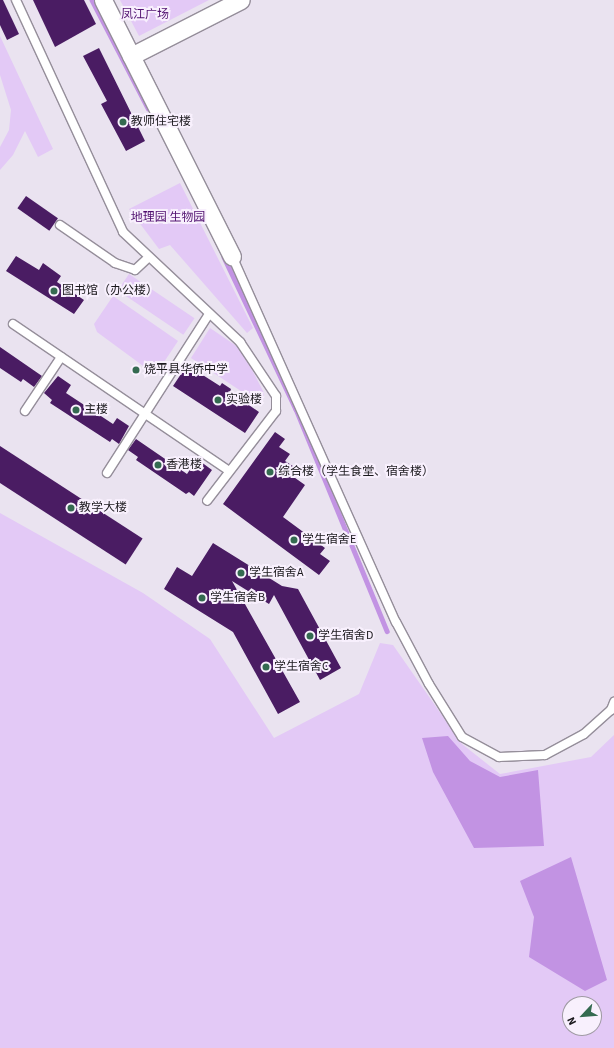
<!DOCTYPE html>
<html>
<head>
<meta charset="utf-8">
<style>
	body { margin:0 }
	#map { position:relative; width:614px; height:1048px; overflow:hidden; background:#eae3f0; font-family:"Source Sans 3","Noto Sans SC",sans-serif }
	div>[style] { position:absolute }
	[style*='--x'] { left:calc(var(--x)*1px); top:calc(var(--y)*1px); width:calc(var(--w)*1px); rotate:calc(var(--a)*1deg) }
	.green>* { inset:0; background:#e3c9f6; transform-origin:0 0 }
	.water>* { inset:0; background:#c293e3 }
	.stream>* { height:4.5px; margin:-2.25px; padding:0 2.25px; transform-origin:2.25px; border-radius:2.25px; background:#c293e3 }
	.building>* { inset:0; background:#4a1c63; transform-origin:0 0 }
	.roads { filter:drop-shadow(1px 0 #958e9a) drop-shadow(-1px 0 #958e9a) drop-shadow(0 1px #958e9a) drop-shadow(0 -1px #958e9a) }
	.service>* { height:8px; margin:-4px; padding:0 4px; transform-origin:4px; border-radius:4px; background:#fff }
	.minor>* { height:17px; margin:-8.5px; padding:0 8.5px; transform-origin:8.5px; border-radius:8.5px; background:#fff }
	.dots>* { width:11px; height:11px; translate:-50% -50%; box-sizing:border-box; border:2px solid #f8f0fd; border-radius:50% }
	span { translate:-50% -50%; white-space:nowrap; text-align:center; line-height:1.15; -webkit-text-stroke:4px #f8f0fd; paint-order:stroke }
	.park-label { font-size:12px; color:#50106f }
	.poi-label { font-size:12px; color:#1a181c }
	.left { translate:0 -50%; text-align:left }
	.north { position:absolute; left:562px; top:996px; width:40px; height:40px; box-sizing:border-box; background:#f8f0fd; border:1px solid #9f9aa3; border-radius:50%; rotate:244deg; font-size:11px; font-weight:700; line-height:16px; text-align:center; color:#1a181c }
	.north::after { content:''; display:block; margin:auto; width:14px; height:18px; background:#346a50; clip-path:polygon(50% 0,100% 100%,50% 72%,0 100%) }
</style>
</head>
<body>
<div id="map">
	<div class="green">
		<i style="clip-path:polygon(120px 0,209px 0,139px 36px)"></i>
		<i style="clip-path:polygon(0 36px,53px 149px,38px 157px,25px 131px,13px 155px,0 170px,0 147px,9px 130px,11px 110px,0 75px)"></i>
		<i style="clip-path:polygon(180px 183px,253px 328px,247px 333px,170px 245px,159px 249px,129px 209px)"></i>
		<i style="left:129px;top:274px;width:79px;height:20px;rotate:34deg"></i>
		<i style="clip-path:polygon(113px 296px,178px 341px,160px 368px,150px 371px,97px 332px,94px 324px)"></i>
		<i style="clip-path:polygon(210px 328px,235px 345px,245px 356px,264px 393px,262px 405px,191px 358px)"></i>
		<i style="clip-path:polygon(evenodd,0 513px,143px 593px,210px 639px,274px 738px,359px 694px,380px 643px,393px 645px,462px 744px,500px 774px,591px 757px,614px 735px,614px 1048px,0 1048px,0 513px,570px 1004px,594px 1004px,594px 1028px,570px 1028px,570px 1004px)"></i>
	</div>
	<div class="water">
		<i style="clip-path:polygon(448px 736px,470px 761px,500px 777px,538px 770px,544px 846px,474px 848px,433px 772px,422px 738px)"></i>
		<i style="clip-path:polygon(571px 857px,607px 980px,585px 991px,529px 957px,534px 917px,520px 881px)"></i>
	</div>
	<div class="stream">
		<i style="--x:92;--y:0;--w:122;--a:62.6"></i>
		<i style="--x:224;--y:257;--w:168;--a:64.7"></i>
		<i style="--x:296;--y:409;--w:240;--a:67.7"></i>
	</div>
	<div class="building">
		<i style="clip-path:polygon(0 0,3px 0,19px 34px,7px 40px,0 25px)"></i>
		<i style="clip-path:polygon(33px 0,84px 0,96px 24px,55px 47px)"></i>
		<i style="clip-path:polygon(99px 48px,145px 141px,126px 151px,101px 104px,107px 101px,83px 56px)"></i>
		<i style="left:26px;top:196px;width:39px;height:15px;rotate:35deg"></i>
		<i style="clip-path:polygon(16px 256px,39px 270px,43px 263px,61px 276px,57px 282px,84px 300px,74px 314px,6px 271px)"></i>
		<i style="clip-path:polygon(0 347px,42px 376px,34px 387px,23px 379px,21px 382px,0 368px)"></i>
		<i style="clip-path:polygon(187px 365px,220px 386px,222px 383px,231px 389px,230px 392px,259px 412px,245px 433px,173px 386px)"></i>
		<i style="clip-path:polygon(58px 376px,71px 385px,66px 393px,113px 424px,117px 418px,129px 426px,119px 444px,112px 439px,110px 442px,50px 403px,52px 400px,44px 393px)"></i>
		<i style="clip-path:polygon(275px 432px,285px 439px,279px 447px,290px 454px,285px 461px,296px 468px,291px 475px,305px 485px,283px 517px,325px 548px,320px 554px,330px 561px,319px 575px,223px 504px)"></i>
		<i style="clip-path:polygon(136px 439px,187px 474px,197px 459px,212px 470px,194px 496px,189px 492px,186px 494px,136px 460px,138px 457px,128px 450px)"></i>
		<i style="left:0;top:446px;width:170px;height:31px;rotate:33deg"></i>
		<i style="clip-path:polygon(213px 543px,282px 586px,298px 589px,341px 668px,320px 680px,274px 595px,269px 604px,232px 581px,300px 702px,278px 714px,233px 632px,164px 589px,177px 567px,192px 576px)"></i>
	</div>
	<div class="roads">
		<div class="service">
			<i style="--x:16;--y:0;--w:255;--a:65.2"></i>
			<i style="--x:123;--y:232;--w:161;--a:43.2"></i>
			<i style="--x:240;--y:342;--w:65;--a:56.3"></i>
			<i style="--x:276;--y:396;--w:15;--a:90"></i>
			<i style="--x:276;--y:411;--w:113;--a:127.5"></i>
			<i style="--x:60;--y:225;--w:67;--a:34.6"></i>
			<i style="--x:115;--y:263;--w:21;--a:19"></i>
			<i style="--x:135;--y:270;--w:19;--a:-43"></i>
			<i style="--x:232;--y:256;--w:401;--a:65.9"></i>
			<i style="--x:396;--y:622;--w:70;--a:62"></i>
			<i style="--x:429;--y:684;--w:62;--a:58.1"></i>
			<i style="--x:462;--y:737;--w:42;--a:28.4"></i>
			<i style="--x:499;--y:757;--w:46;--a:-2.5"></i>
			<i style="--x:545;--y:755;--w:44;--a:-28.3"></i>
			<i style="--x:584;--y:734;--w:36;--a:-42"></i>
			<i style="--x:611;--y:710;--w:9;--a:-69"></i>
			<i style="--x:13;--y:324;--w:261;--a:34.2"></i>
			<i style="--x:25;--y:411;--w:65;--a:-56.3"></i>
			<i style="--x:107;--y:473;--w:189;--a:-57.3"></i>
		</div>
		<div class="minor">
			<i style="--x:103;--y:0;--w:287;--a:63.3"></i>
			<i style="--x:131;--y:56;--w:123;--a:-27"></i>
		</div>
	</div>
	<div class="dots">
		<i style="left:123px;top:122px;background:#346a50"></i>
		<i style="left:54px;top:291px;background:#346a50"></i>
		<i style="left:136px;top:370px;background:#346a50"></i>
		<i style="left:218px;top:400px;background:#346a50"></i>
		<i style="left:76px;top:410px;background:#346a50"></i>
		<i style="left:158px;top:465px;background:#346a50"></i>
		<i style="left:270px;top:472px;background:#346a50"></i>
		<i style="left:71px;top:508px;background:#346a50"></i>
		<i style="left:294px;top:540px;background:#346a50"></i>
		<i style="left:241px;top:573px;background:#346a50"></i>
		<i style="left:202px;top:598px;background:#346a50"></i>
		<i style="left:310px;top:636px;background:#346a50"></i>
		<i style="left:266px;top:667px;background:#346a50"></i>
	</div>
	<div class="park-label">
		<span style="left:145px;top:15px">凤江广场</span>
		<span style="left:168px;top:218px">地理园 生物园</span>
	</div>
	<div class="poi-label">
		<span class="left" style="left:131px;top:122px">教师住宅楼</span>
		<span class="left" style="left:62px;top:291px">图书馆（办公楼）</span>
		<span class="left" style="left:144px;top:370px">饶平县华侨中学</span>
		<span class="left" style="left:226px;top:400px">实验楼</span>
		<span class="left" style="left:84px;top:410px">主楼</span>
		<span class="left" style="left:166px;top:465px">香港楼</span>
		<span class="left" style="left:278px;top:472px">综合楼（学生食堂、宿舍楼）</span>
		<span class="left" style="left:79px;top:508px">教学大楼</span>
		<span class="left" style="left:302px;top:540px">学生宿舍E</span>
		<span class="left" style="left:249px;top:573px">学生宿舍A</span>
		<span class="left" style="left:210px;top:598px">学生宿舍B</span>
		<span class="left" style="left:318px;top:636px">学生宿舍D</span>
		<span class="left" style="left:274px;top:667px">学生宿舍C</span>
	</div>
	<div class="north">N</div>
</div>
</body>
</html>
